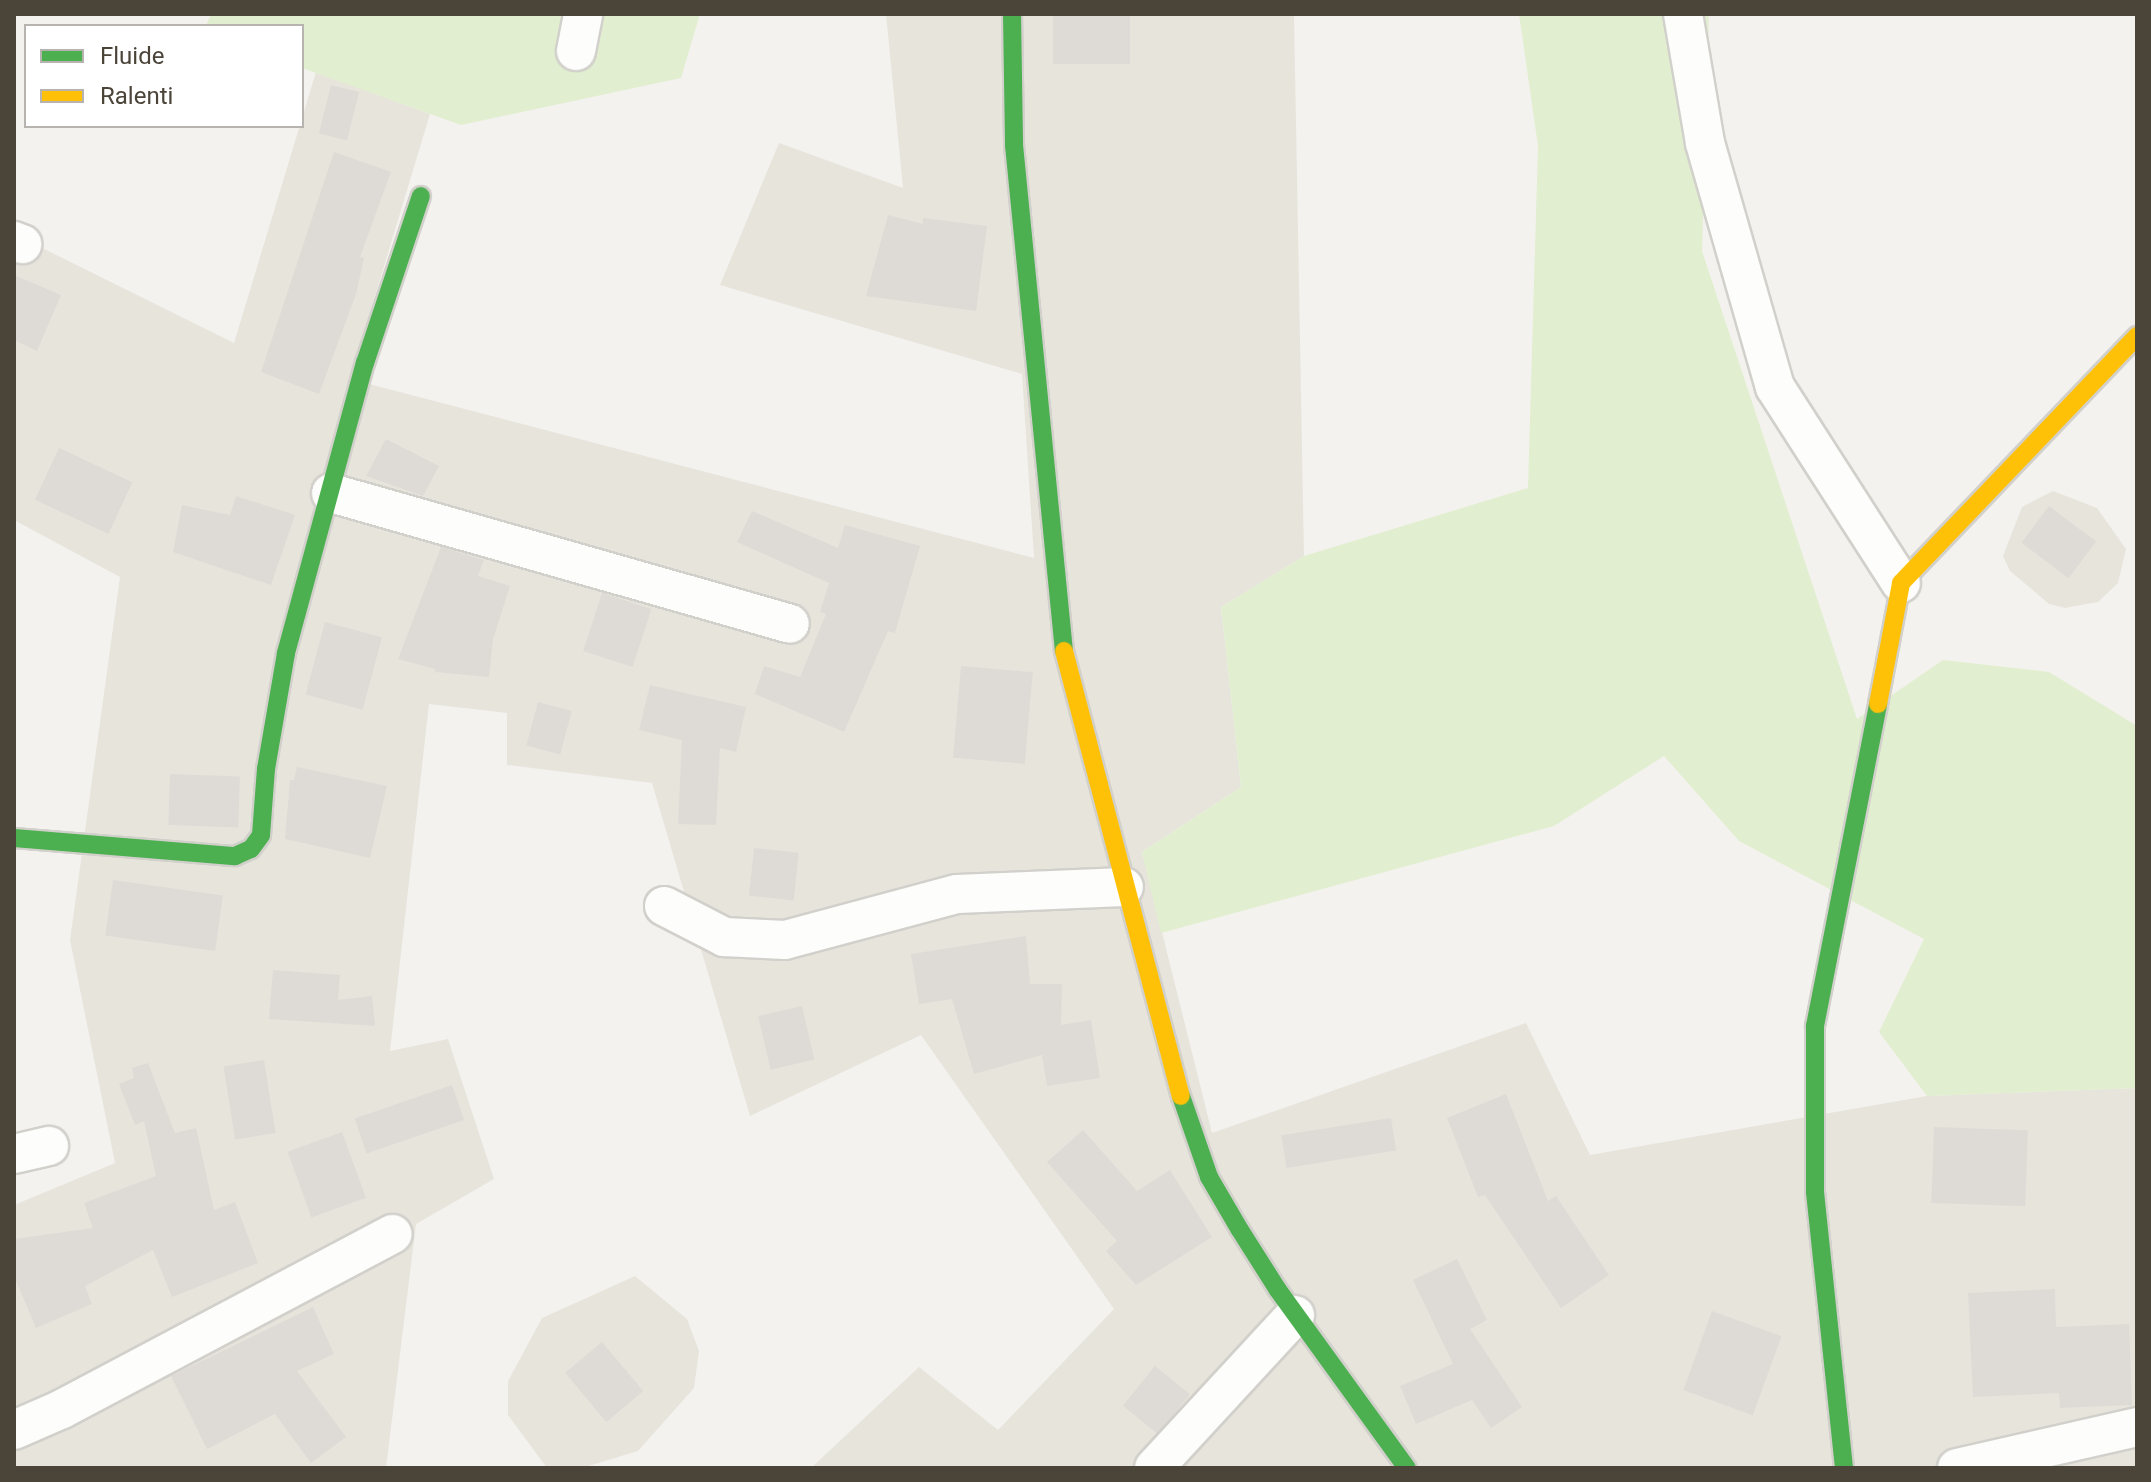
<!DOCTYPE html>
<html>
<head>
<meta charset="utf-8">
<style>
	body { margin:0 }
	#map { position:relative; width:2151px; height:1482px; overflow:hidden; background:#f4f2ee; font-family:Roboto,sans-serif }
	div>[style] { position:absolute }
	[style*='--x'] { left:calc(var(--x)*1px); top:calc(var(--y)*1px); width:calc(var(--w)*1px); rotate:calc(var(--a)*1deg) }
	.residential>* { inset:0; background:#e7e4dc }
	.green>* { inset:0; background:#e1eecf }
	.building>* { inset:0; background:#dedbd6; transform-origin:0 0 }
	.roads { filter:drop-shadow(2px 0 #d2d0cb) drop-shadow(-2px 0 #d2d0cb) drop-shadow(0 2px #d2d0cb) drop-shadow(0 -2px #d2d0cb) }
	.street>* { height:38px; margin:-19px; padding:0 19px; transform-origin:19px; border-radius:19px; background:#fdfdfc }
	.fast>* { height:18px; margin:-9px; padding:0 9px; transform-origin:9px; border-radius:9px; background:#4caf50 }
	.slow>* { height:18px; margin:-9px; padding:0 9px; transform-origin:9px; border-radius:9px; background:#ffc107 }
	span { translate:-50% -50%; white-space:nowrap; text-align:center; line-height:1.15; -webkit-text-stroke:8px #fff; paint-order:stroke }
	.frame { position:absolute; inset:0; border:16px solid #4b4439; pointer-events:none }
	.legend { position:absolute; left:24px; top:24px; width:280px; height:104px; box-sizing:border-box; background:#fff; border:2px solid #b7b4b0; margin:0; padding:10px 14px; list-style:none; font-size:24px; color:#4b4439 }
	.legend li { display:flex; align-items:center; gap:16px; height:40px }
	.legend b { width:40px; border:2px solid #b7b4b0 }
</style>
</head>
<body>
<div id="map">
	<div class="residential">
		<i style="clip-path:polygon(886px 14px,1294px 14px,1304px 556px,1221px 607px,1241px 787px,1142px 852px,1212px 1133px,1526px 1023px,1590px 1155px,1927px 1096px,2137px 1088px,2137px 1468px,811px 1468px,919px 1367px,998px 1430px,1114px 1309px,921px 1035px,750px 1116px,652px 783px,507px 765px,507px 713px,429px 704px,390px 1051px,448px 1039px,494px 1179px,416px 1224px,386px 1468px,14px 1468px,14px 1205px,115px 1163px,70px 940px,120px 577px,14px 520px,14px 234px,234px 343px,316px 72px,430px 114px,350px 379px,1034px 558px,1022px 374px,720px 285px,779px 143px,903px 188px)"></i>
		<i style="clip-path:polygon(2053px 491px,2097px 508px,2126px 549px,2118px 583px,2098px 602px,2065px 608px,2049px 604px,2010px 571px,2003px 556px,2022px 507px)"></i>
		<i style="clip-path:polygon(635px 1276px,687px 1319px,699px 1351px,694px 1388px,638px 1451px,585px 1467px,547px 1468px,508px 1415px,508px 1381px,542px 1318px)"></i>
	</div>
	<div class="green">
		<i style="clip-path:polygon(211px 14px,700px 14px,681px 78px,461px 125px,302px 68px,302px 26px,206px 26px)"></i>
		<i style="clip-path:polygon(1519px 14px,1709px 14px,1702px 251px,1857px 719px,1943px 660px,2049px 672px,2137px 726px,2137px 1088px,1927px 1096px,1879px 1032px,1924px 939px,1739px 841px,1664px 756px,1554px 826px,1161px 933px,1142px 852px,1241px 787px,1221px 607px,1304px 556px,1528px 488px,1538px 146px)"></i>
	</div>
	<div class="building">
		<i style="left:1053px;top:14px;width:77px;height:50px"></i>
		<i style="left:331px;top:85px;width:29px;height:50px;rotate:14deg"></i>
		<i style="clip-path:polygon(334px 152px,391px 172px,360px 257px,364px 258px,356px 294px,319px 394px,261px 372px)"></i>
		<i style="clip-path:polygon(888px 215px,923px 224px,923px 218px,987px 226px,976px 311px,866px 296px)"></i>
		<i style="clip-path:polygon(14px 275px,61px 295px,37px 351px,14px 340px)"></i>
		<i style="clip-path:polygon(386px 439px,439px 466px,423px 496px,366px 476px)"></i>
		<i style="left:59px;top:448px;width:81px;height:57px;rotate:25deg"></i>
		<i style="clip-path:polygon(236px 496px,295px 515px,271px 585px,173px 552px,182px 505px,230px 515px)"></i>
		<i style="left:2049px;top:506px;width:59px;height:46px;rotate:37deg"></i>
		<i style="clip-path:polygon(752px 511px,838px 548px,845px 525px,920px 546px,895px 633px,888px 631px,844px 732px,755px 694px,764px 666px,800px 677px,826px 614px,820px 612px,829px 583px,737px 542px)"></i>
		<i style="clip-path:polygon(441px 547px,484px 560px,478px 576px,510px 586px,493px 639px,489px 677px,435px 672px,435px 669px,398px 659px)"></i>
		<i style="left:602px;top:593px;width:52px;height:61px;rotate:18deg"></i>
		<i style="left:325px;top:622px;width:59px;height:75px;rotate:15deg"></i>
		<i style="left:961px;top:666px;width:72px;height:92px;rotate:5deg"></i>
		<i style="clip-path:polygon(650px 685px,746px 707px,736px 752px,720px 748px,716px 825px,678px 824px,682px 740px,639px 730px)"></i>
		<i style="left:538px;top:702px;width:35px;height:45px;rotate:15deg"></i>
		<i style="clip-path:polygon(297px 767px,387px 786px,370px 858px,285px 839px,290px 780px,294px 780px)"></i>
		<i style="left:170px;top:774px;width:70px;height:51px;rotate:2deg"></i>
		<i style="left:754px;top:848px;width:45px;height:48px;rotate:6deg"></i>
		<i style="left:113px;top:880px;width:111px;height:56px;rotate:8deg"></i>
		<i style="clip-path:polygon(1026px 936px,1030px 984px,1062px 984px,1061px 1025px,1091px 1020px,1100px 1078px,1047px 1086px,1042px 1055px,974px 1074px,952px 999px,919px 1004px,911px 954px)"></i>
		<i style="clip-path:polygon(273px 970px,340px 975px,338px 1000px,372px 996px,375px 1026px,269px 1019px)"></i>
		<i style="left:802px;top:1006px;width:55px;height:45px;rotate:77deg"></i>
		<i style="left:264px;top:1060px;width:74px;height:41px;rotate:81deg"></i>
		<i style="clip-path:polygon(148px 1063px,175px 1133px,196px 1128px,214px 1210px,235px 1202px,258px 1263px,172px 1297px,153px 1250px,85px 1286px,92px 1304px,36px 1328px,14px 1276px,14px 1239px,93px 1228px,84px 1203px,156px 1176px,144px 1121px,135px 1125px,119px 1084px,134px 1078px,132px 1068px)"></i>
		<i style="left:452px;top:1085px;width:37px;height:103px;rotate:71deg"></i>
		<i style="clip-path:polygon(1506px 1094px,1548px 1201px,1556px 1196px,1609px 1275px,1561px 1308px,1485px 1195px,1478px 1197px,1447px 1118px)"></i>
		<i style="left:1391px;top:1118px;width:33px;height:111px;rotate:81deg"></i>
		<i style="left:1934px;top:1127px;width:94px;height:76px;rotate:2deg"></i>
		<i style="clip-path:polygon(1083px 1130px,1137px 1191px,1170px 1170px,1212px 1237px,1136px 1285px,1106px 1251px,1117px 1241px,1047px 1162px)"></i>
		<i style="left:342px;top:1132px;width:70px;height:58px;rotate:70deg"></i>
		<i style="clip-path:polygon(1457px 1259px,1487px 1320px,1470px 1329px,1522px 1407px,1491px 1428px,1472px 1400px,1416px 1424px,1400px 1386px,1453px 1364px,1413px 1280px)"></i>
		<i style="clip-path:polygon(2055px 1289px,2056px 1327px,2129px 1324px,2132px 1405px,2060px 1408px,2059px 1393px,1973px 1397px,1968px 1293px)"></i>
		<i style="clip-path:polygon(313px 1307px,334px 1354px,297px 1371px,346px 1437px,311px 1463px,275px 1414px,207px 1449px,171px 1376px)"></i>
		<i style="left:1712px;top:1311px;width:74px;height:84px;rotate:20deg"></i>
		<i style="left:602px;top:1342px;width:64px;height:48px;rotate:50deg"></i>
		<i style="left:1155px;top:1366px;width:45px;height:51px;rotate:39deg"></i>
	</div>
	<div class="roads">
		<div class="street">
			<i style="--x:1683;--y:14;--w:131;--a:80.3"></i>
			<i style="--x:1705;--y:143;--w:254;--a:74"></i>
			<i style="--x:1775;--y:387;--w:233;--a:57.3"></i>
			<i style="--x:576;--y:51;--w:38;--a:-79"></i>
			<i style="--x:14;--y:241;--w:9;--a:21"></i>
			<i style="--x:331;--y:493;--w:477;--a:15.9"></i>
			<i style="--x:664;--y:906;--w:68;--a:27.3"></i>
			<i style="--x:724;--y:937;--w:61;--a:2.8"></i>
			<i style="--x:785;--y:940;--w:178;--a:-15"></i>
			<i style="--x:957;--y:894;--w:167;--a:-2.4"></i>
			<i style="--x:14;--y:1154;--w:36;--a:-13"></i>
			<i style="--x:14;--y:1430;--w:52;--a:-23.6"></i>
			<i style="--x:62;--y:1409;--w:374;--a:-27.9"></i>
			<i style="--x:1154;--y:1468;--w:208;--a:-47.3"></i>
			<i style="--x:1957;--y:1468;--w:185;--a:-12.8"></i>
		</div>
		<div class="fast">
			<i style="--x:1012;--y:14;--w:131;--a:89.1"></i>
			<i style="--x:1014;--y:145;--w:508;--a:84.36"></i>
			<i style="--x:14;--y:838;--w:222;--a:4.7"></i>
			<i style="--x:235;--y:856;--w:17;--a:-24"></i>
			<i style="--x:251;--y:849;--w:17;--a:-54"></i>
			<i style="--x:261;--y:835;--w:66;--a:-85.7"></i>
			<i style="--x:266;--y:769;--w:118;--a:-80.2"></i>
			<i style="--x:286;--y:653;--w:301;--a:-74.8"></i>
			<i style="--x:365;--y:363;--w:176;--a:-71.5"></i>
			<i style="--x:1181;--y:1096;--w:86;--a:70.9"></i>
			<i style="--x:1209;--y:1177;--w:61;--a:59.7"></i>
			<i style="--x:1240;--y:1230;--w:71;--a:57.7"></i>
			<i style="--x:1278;--y:1290;--w:220;--a:54.1"></i>
			<i style="--x:1844;--y:1468;--w:278;--a:-96"></i>
			<i style="--x:1815;--y:1192;--w:166;--a:-90"></i>
			<i style="--x:1815;--y:1026;--w:328;--a:-78.9"></i>
		</div>
		<div class="slow">
			<i style="--x:1064;--y:651;--w:460;--a:75.3"></i>
			<i style="--x:1878;--y:704;--w:123;--a:-79.2"></i>
			<i style="--x:1901;--y:583;--w:342;--a:-46.3"></i>
		</div>
	</div>
	<div class="frame"></div>
	<ul class="legend">
	<li><b style="height:10px;background:#4caf50"></b>Fluide</li>
	<li><b style="height:10px;background:#ffc107"></b>Ralenti</li>
	</ul>
</div>
</body>
</html>
